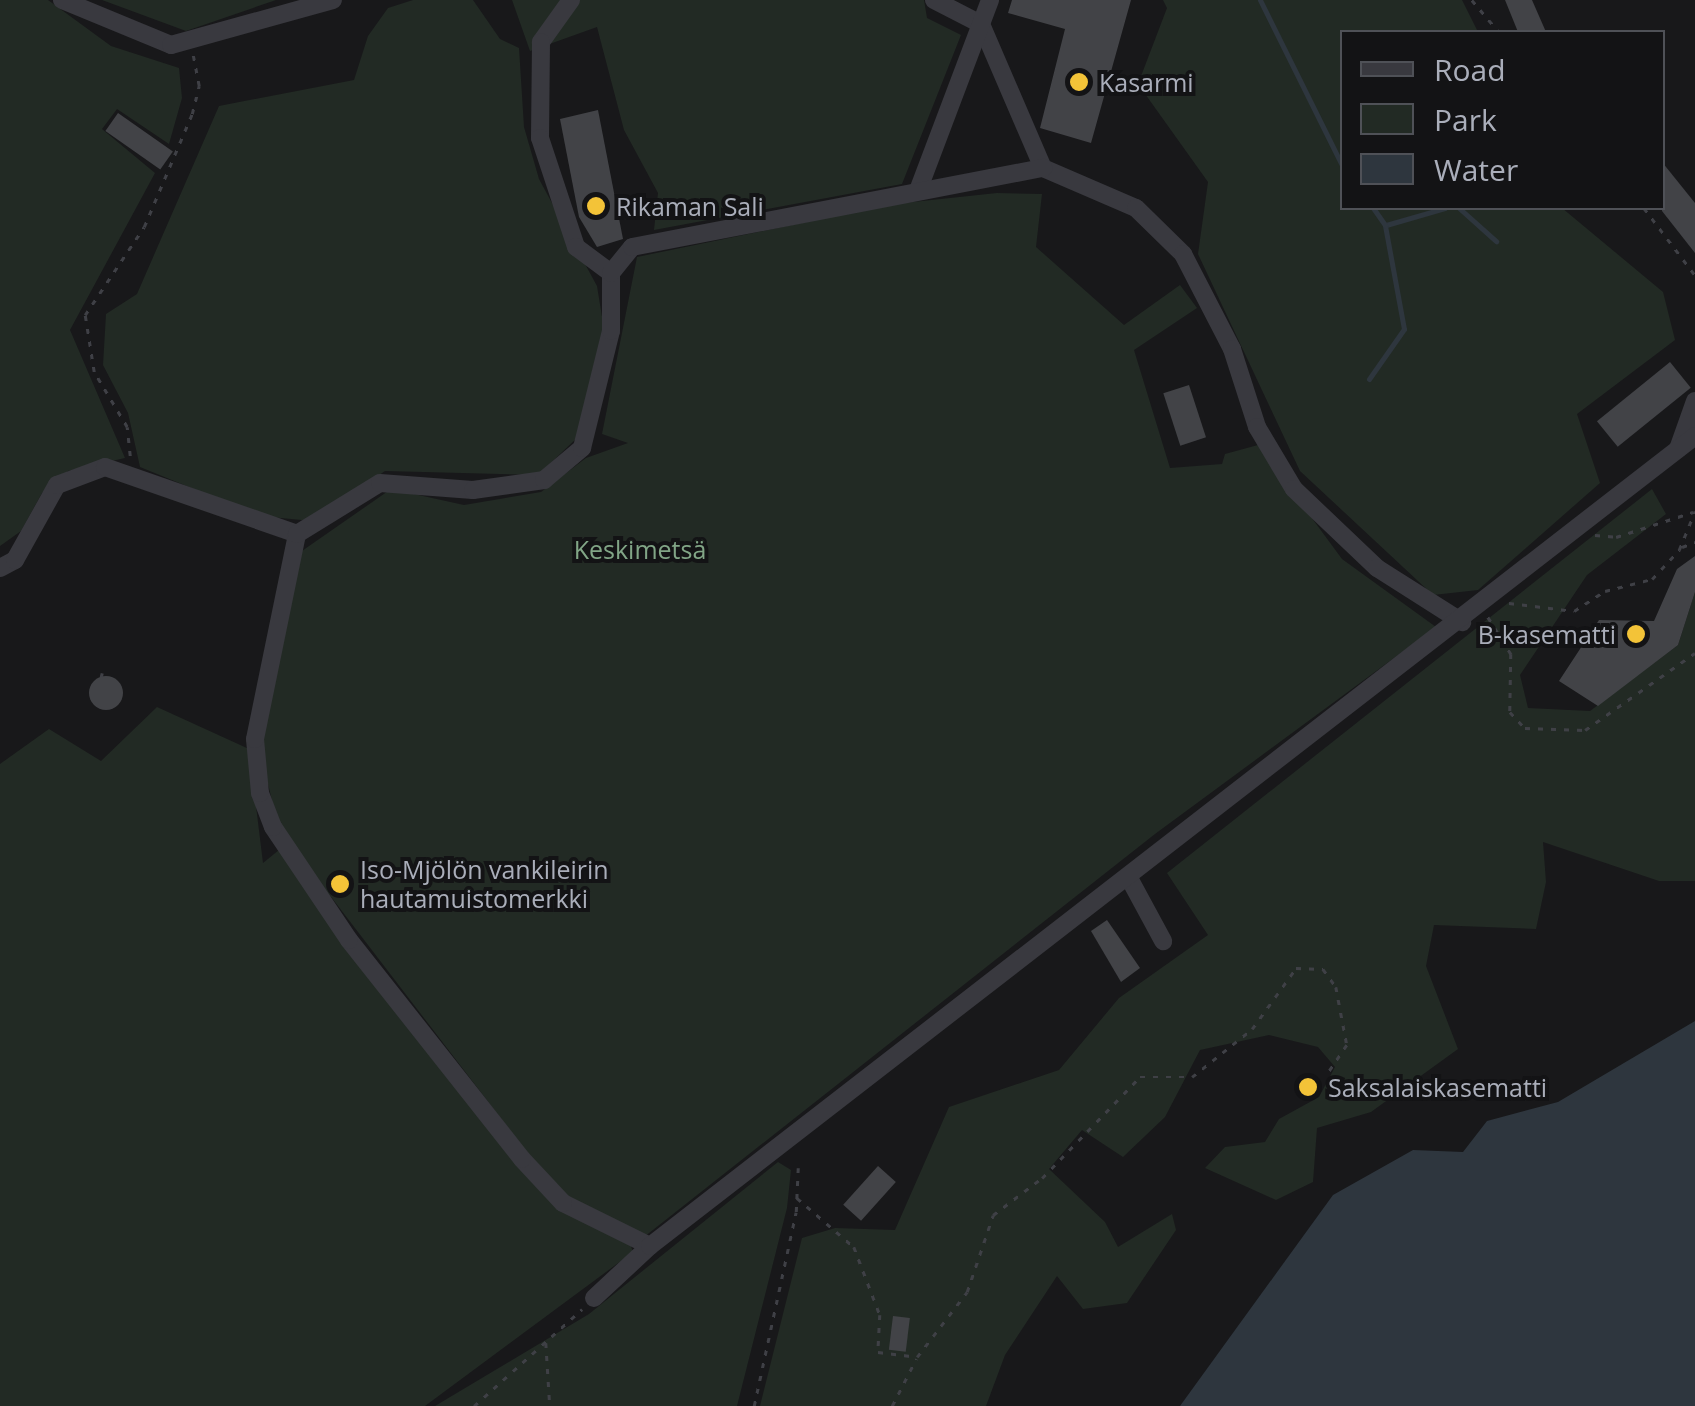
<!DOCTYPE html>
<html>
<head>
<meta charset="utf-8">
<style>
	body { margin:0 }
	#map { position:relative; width:1695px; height:1406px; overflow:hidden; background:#18181a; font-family:"Open Sans",sans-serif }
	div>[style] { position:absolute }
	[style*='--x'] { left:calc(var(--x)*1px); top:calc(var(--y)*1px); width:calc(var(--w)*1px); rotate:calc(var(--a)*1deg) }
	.green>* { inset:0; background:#222a24 }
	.water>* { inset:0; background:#2e363e }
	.stream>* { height:5px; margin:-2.5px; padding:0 2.5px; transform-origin:2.5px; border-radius:2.5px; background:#2e363e }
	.building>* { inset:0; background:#424347; transform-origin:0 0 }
	.round { border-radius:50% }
	.path>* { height:2.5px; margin-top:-1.25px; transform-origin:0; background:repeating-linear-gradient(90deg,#3f4046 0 5px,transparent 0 13px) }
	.minor>* { height:18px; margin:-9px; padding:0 9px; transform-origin:9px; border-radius:9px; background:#39393f }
	.dots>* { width:28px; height:28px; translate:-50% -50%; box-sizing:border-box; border:5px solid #131315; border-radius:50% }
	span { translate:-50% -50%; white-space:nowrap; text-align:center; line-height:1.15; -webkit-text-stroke:8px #131315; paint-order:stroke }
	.poi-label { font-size:25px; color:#aaaeba }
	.left { translate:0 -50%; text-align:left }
	.right { translate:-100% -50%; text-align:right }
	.park-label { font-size:25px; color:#81a586 }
	.legend { position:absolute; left:1340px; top:30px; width:325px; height:180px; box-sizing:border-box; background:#131315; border:2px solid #4f5157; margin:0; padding:12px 18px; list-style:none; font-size:30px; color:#aaaeba }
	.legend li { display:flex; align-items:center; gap:20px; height:50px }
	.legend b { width:50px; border:2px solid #4f5157 }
</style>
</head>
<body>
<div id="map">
	<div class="green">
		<i style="clip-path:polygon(0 0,48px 0,111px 46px,179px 68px,182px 98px,169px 144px,117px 109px,102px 129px,155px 173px,70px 330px,125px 458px,68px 471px,42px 493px,21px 531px,0 546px)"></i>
		<i style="clip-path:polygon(102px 0,276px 0,186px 31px)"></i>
		<i style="clip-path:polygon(413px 0,473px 0,500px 39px,519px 48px,524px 127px,539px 179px,597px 286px,604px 329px,579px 436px,538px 475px,385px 471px,312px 521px,260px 516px,140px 467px,128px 413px,103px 365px,106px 314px,137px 294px,219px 106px,354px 80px,368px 36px,388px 8px)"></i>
		<i style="clip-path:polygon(512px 0,924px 0,927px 18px,961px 35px,902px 184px,654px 230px,658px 193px,624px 130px,597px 27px,530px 51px)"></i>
		<i style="clip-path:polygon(1163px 0,1462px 0,1478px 32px,1342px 32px,1342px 208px,1562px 208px,1663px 292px,1675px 340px,1577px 414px,1600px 483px,1478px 590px,1433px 595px,1300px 471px,1198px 254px,1208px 182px,1138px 84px,1167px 8px)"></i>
		<i style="clip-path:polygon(997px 193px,1042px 194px,1036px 247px,1124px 325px,1180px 285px,1197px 308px,1134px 350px,1170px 468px,1222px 464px,1225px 454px,1258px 445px,1342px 559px,1436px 627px,1155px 834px,644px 1237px,562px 1198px,279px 829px,258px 743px,299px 553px,391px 489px,464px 505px,541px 492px,586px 458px,628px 443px,602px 434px,637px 257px,894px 204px)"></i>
		<i style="clip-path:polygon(1652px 489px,1666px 514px,1587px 575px,1520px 675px,1528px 708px,1590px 711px,1678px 645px,1695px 592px,1695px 881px,1659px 881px,1543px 842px,1546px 882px,1536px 929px,1434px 925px,1426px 966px,1458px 1049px,1371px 1112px,1317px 1128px,1313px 1182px,1276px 1200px,1205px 1168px,1225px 1147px,1265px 1142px,1279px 1119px,1319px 1097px,1335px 1067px,1318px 1047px,1269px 1035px,1200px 1050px,1165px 1117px,1123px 1157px,1082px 1130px,1049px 1169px,1105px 1222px,1118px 1247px,1172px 1214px,1176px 1230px,1127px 1303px,1083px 1309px,1057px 1276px,1005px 1355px,986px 1406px,760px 1406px,802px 1238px,835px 1228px,895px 1230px,949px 1107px,1059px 1070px,1119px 998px,1208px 935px,1167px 873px)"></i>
		<i style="clip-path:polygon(157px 707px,249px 749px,263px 863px,279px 850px,558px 1203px,630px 1243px,633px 1252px,425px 1406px,0 1406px,0 764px,49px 729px,101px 761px)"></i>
		<i style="clip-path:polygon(778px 1162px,791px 1170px,787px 1208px,737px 1406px,435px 1406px,589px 1314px)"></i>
	</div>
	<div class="water">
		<i style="clip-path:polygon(1695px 1021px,1695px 1406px,1180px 1406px,1333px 1195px,1413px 1150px,1463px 1152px,1487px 1121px,1558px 1102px)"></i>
	</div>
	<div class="stream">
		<i style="--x:1260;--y:0;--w:184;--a:63.6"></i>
		<i style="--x:1459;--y:208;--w:50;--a:41.7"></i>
		<i style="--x:1386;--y:225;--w:61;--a:-16.1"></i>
		<i style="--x:1369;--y:379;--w:61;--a:-55"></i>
		<i style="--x:1404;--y:329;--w:106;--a:-100.4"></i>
		<i style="--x:1385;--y:225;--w:21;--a:-125"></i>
	</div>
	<div class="building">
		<i style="clip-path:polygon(1012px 0,1131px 0,1091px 143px,1040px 128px,1065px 29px,1008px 13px)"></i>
		<i style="clip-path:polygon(1505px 0,1532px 0,1546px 32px,1518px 32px)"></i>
		<i style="clip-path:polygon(598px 110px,623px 239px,597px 247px,579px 217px,560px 119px)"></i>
		<i style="left:118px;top:113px;width:67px;height:22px;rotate:35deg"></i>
		<i style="clip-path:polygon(1662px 162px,1695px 203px,1695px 253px,1662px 211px)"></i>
		<i style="left:1670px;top:362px;width:33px;height:94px;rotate:51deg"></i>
		<i style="left:1189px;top:385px;width:55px;height:27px;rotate:72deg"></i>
		<i style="clip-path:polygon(1695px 556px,1695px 592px,1678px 645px,1598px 706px,1559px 681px,1599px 620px,1654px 621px,1677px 569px)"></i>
		<i class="round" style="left:89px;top:676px;width:34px;height:34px"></i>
		<i style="clip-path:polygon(1107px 920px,1140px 968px,1121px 982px,1091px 931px)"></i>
		<i style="left:878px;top:1166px;width:24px;height:52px;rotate:42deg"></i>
		<i style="left:893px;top:1316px;width:17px;height:34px;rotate:7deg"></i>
	</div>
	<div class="path">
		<i style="--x:1472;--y:0;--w:42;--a:49.8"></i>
		<i style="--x:1644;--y:208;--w:84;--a:52.7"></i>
		<i style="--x:130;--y:456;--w:29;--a:-96"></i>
		<i style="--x:127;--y:427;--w:64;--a:-121"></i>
		<i style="--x:94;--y:372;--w:58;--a:-99"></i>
		<i style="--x:85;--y:315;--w:106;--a:-56.2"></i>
		<i style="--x:144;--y:227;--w:123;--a:-67"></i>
		<i style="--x:192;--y:114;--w:29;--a:-76"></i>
		<i style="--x:199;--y:86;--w:31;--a:-101"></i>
		<i style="--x:1595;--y:535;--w:21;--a:5"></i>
		<i style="--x:1616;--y:537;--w:81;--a:-18"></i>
		<i style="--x:1682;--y:547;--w:14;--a:-21"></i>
		<i style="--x:1509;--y:603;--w:65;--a:7"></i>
		<i style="--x:1574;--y:611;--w:37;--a:-33"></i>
		<i style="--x:1605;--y:591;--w:49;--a:-14.3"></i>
		<i style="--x:1652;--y:579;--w:40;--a:-47"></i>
		<i style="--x:1679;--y:550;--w:42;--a:-67.7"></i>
		<i style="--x:1488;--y:617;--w:44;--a:58.1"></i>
		<i style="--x:1511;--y:654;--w:58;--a:91"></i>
		<i style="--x:1510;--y:712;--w:22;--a:47"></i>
		<i style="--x:1525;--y:728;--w:60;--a:1.9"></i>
		<i style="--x:1585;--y:730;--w:134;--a:-35"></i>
		<i style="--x:101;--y:677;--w:4;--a:-76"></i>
		<i style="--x:797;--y:1198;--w:75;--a:40.7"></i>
		<i style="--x:854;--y:1247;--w:73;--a:69.1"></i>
		<i style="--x:880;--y:1315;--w:37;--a:93"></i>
		<i style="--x:878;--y:1352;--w:39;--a:7"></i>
		<i style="--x:917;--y:1357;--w:82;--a:-52.4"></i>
		<i style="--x:967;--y:1292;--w:81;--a:-71.3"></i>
		<i style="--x:993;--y:1215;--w:61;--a:-37.1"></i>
		<i style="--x:1042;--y:1178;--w:141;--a:-45.9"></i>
		<i style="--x:1140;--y:1077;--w:52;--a:0"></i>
		<i style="--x:1192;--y:1077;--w:77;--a:-38.7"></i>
		<i style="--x:1252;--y:1029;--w:75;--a:-54.2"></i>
		<i style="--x:1296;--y:968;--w:27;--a:2"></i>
		<i style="--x:1323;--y:969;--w:22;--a:54"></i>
		<i style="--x:1336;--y:987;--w:59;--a:79.3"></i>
		<i style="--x:1347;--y:1045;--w:32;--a:124"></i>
		<i style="--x:546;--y:1343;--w:63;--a:86.4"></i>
		<i style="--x:474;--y:1406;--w:145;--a:-41.9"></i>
		<i style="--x:754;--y:1406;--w:198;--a:-77.8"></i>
		<i style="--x:796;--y:1212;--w:44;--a:-87.4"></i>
		<i style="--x:892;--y:1406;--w:53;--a:-62.9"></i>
	</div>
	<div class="minor">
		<i style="--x:62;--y:0;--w:118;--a:22.4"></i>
		<i style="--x:171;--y:45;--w:168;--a:-15.5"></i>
		<i style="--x:571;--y:0;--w:52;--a:125.5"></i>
		<i style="--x:541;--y:42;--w:96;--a:90.6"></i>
		<i style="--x:540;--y:138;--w:115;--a:71.7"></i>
		<i style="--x:576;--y:247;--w:44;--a:36.6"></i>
		<i style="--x:934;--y:0;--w:53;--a:27.1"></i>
		<i style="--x:981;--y:24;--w:157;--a:66.7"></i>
		<i style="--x:1043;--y:168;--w:101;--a:23.3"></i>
		<i style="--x:1136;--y:208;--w:66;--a:44.4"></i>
		<i style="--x:1183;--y:254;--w:107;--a:62.7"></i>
		<i style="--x:1232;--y:349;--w:82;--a:72.2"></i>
		<i style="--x:1257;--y:427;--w:72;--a:59.2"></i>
		<i style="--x:1294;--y:489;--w:115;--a:43.6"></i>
		<i style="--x:1377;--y:568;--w:101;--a:32.4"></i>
		<i style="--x:919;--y:188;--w:201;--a:-69.3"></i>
		<i style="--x:1678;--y:449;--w:51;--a:-70.5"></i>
		<i style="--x:0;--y:568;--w:17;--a:-28"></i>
		<i style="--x:15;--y:560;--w:86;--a:-60.8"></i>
		<i style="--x:57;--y:485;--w:51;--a:-20.6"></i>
		<i style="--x:105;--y:467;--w:203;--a:19.2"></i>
		<i style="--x:1129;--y:878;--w:72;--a:61.6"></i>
		<i style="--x:650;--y:1246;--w:97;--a:-153.7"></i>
		<i style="--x:563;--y:1203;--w:60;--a:-133"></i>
		<i style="--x:522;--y:1159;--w:279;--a:-128.3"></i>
		<i style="--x:349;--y:940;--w:136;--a:-123.9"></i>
		<i style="--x:273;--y:827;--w:36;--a:-111"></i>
		<i style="--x:260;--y:793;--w:54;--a:-95.3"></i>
		<i style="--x:255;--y:739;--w:209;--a:-78.4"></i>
		<i style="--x:297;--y:534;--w:97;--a:-31.6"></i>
		<i style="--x:380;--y:483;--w:93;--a:4.3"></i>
		<i style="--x:473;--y:490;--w:72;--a:-8"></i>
		<i style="--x:544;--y:480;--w:50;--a:-40.1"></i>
		<i style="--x:582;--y:448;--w:121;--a:-76.1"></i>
		<i style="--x:611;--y:331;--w:58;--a:-90"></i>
		<i style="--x:611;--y:273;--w:33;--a:-51"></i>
		<i style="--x:632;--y:247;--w:419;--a:-10.9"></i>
		<i style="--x:594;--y:1298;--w:76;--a:-42.9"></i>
		<i style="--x:650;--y:1246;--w:1322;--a:-37.78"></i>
	</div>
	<div class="dots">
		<i style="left:1079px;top:82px;background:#f3c338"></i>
		<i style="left:596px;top:206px;background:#f3c338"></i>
		<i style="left:1636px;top:634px;background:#f3c338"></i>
		<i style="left:340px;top:884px;background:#f3c338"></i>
		<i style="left:1308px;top:1087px;background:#f3c338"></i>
	</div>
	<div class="poi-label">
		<span class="left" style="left:1099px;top:82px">Kasarmi</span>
		<span class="left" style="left:616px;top:206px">Rikaman Sali</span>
		<span class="right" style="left:1616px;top:634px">B-kasematti</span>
		<span class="left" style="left:360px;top:884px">Iso-Mjölön vankileirin<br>hautamuistomerkki</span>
		<span class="left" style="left:1328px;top:1087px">Saksalaiskasematti</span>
	</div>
	<div class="park-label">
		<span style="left:640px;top:549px">Keskimetsä</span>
	</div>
	<ul class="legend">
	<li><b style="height:12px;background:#39393f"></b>Road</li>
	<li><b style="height:28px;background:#222a24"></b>Park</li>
	<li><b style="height:28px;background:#2e363e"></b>Water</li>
	</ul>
</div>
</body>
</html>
